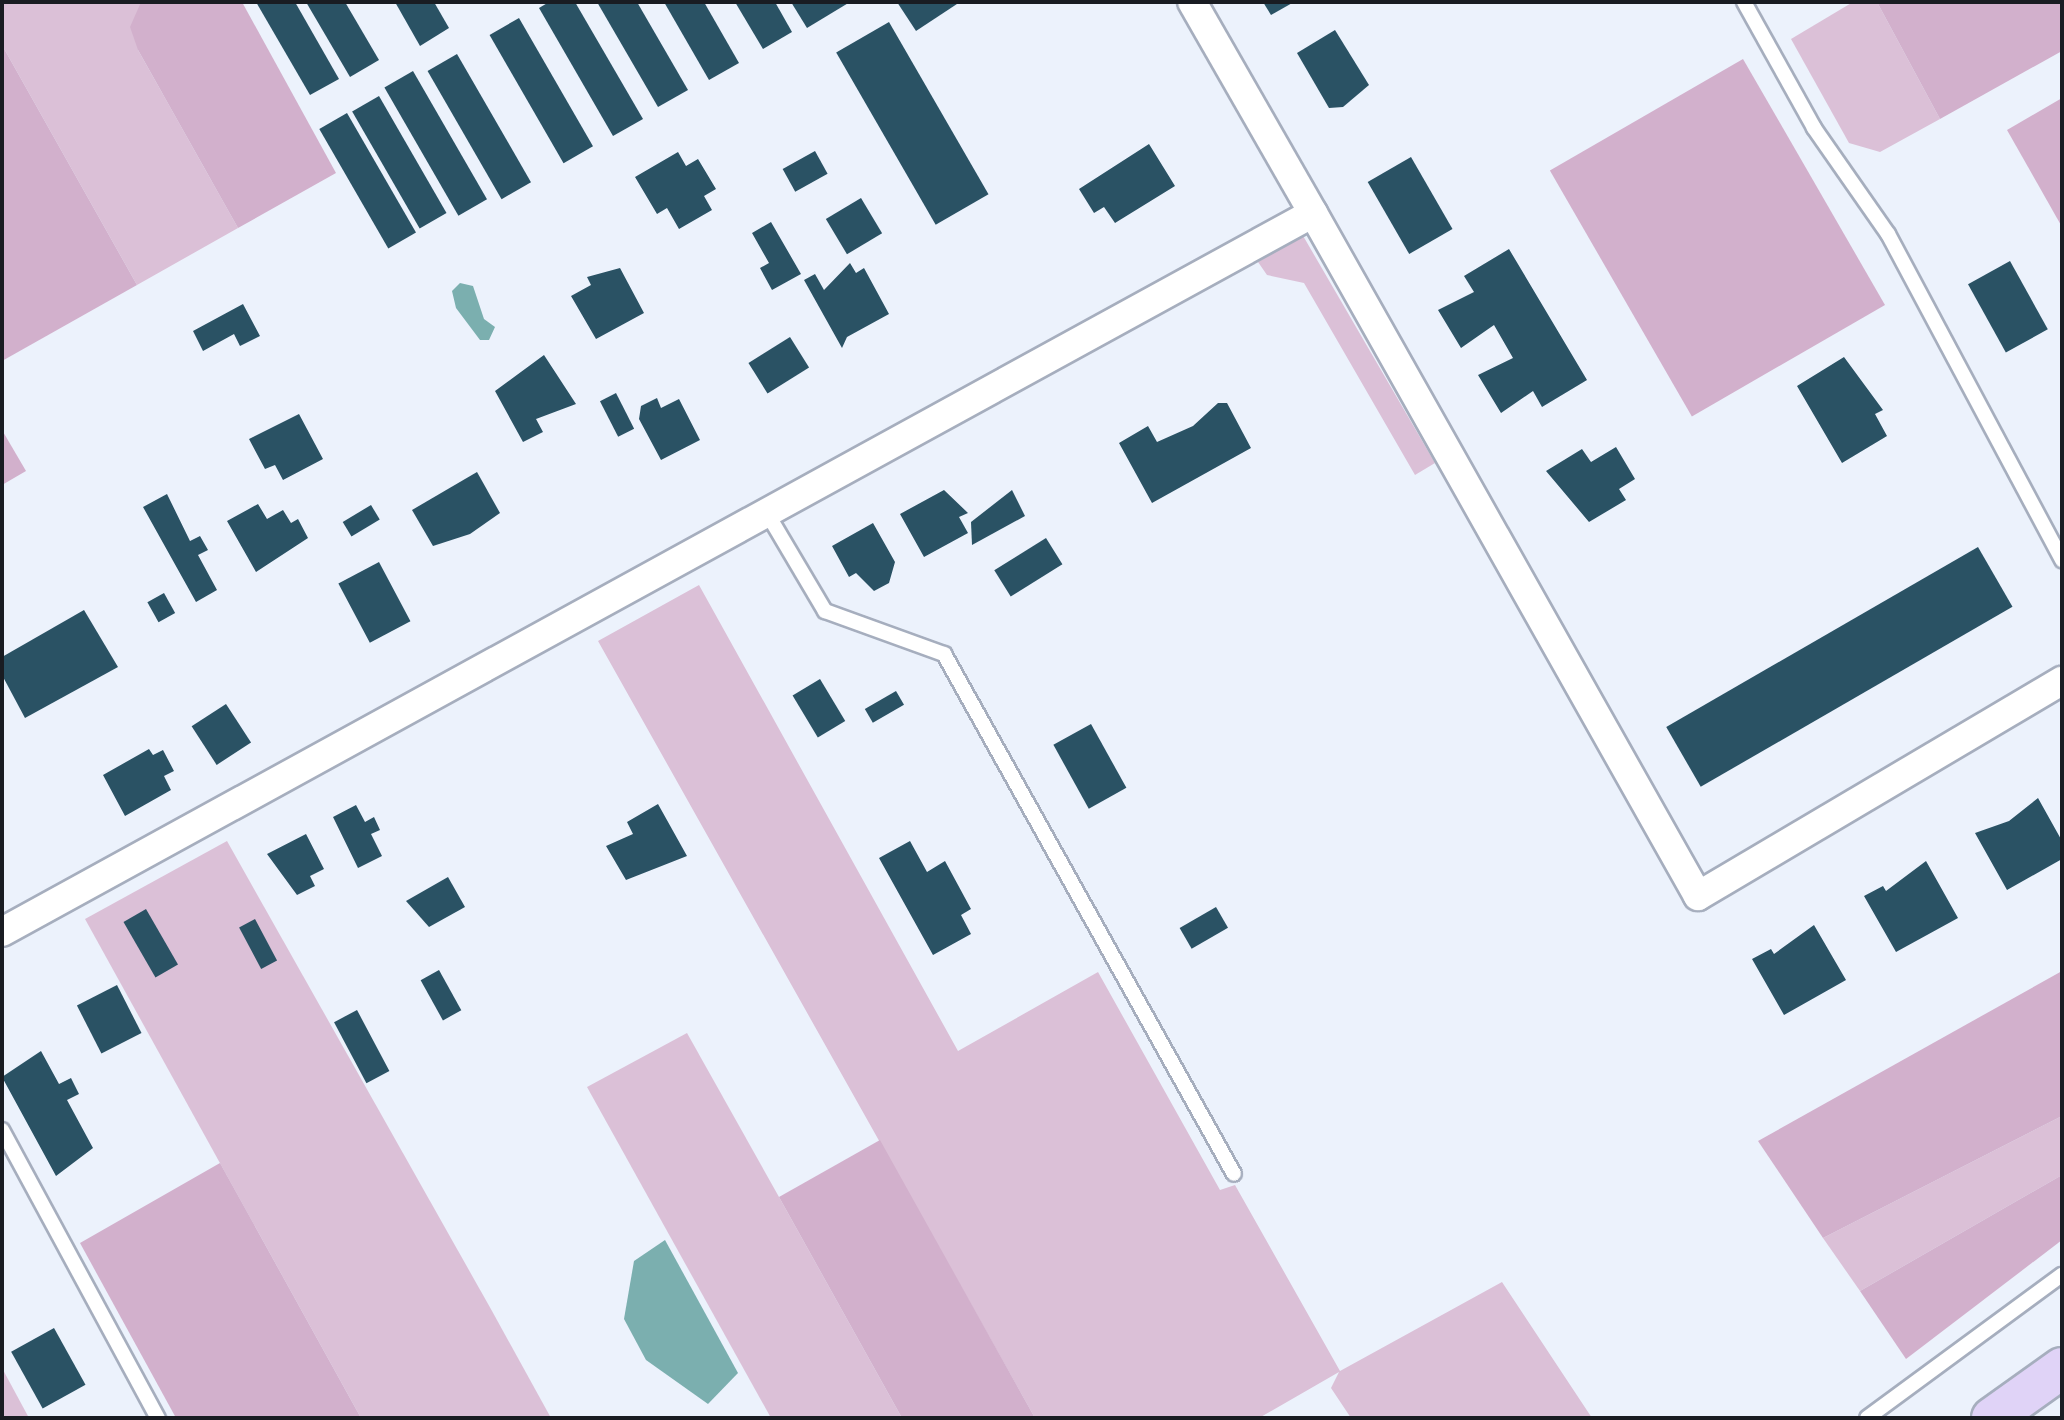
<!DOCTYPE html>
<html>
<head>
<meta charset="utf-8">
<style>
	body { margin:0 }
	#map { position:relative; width:2064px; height:1420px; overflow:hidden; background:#ecf2fc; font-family:Helvetica,sans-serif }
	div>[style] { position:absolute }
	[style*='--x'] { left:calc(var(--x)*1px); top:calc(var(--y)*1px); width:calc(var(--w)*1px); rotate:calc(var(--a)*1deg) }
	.green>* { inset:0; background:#dbc0d7 }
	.forest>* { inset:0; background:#d2b0cc; transform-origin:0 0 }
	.water>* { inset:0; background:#7bafaf }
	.building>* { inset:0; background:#2a5264; transform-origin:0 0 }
	.roads { filter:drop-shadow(2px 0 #a6aebe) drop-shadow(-2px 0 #a6aebe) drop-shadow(0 2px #a6aebe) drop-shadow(0 -2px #a6aebe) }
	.lane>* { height:14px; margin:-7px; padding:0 7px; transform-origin:7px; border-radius:7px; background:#fff }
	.street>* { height:28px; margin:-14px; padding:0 14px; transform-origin:14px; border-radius:14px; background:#fff }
	.secondary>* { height:40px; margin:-20px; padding:0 20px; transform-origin:20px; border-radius:20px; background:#e0d3f7 }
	span { translate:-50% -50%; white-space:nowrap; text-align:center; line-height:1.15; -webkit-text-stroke:8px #ecf2fc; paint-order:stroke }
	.frame { position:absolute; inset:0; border:4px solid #191c22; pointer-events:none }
</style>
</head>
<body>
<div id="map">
	<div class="green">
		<i style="clip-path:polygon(2px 2px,141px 2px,138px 50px,238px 228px,137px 285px,2px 45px)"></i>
		<i style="clip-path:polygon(1853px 2px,1877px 2px,1940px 119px,1880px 152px,1849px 143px,1791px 39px)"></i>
		<i style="clip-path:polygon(1302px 234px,1435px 463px,1415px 475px,1304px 283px,1267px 275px,1258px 262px)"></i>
		<i style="clip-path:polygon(699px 585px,958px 1051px,1098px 972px,1220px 1190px,1235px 1185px,1340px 1371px,1502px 1282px,1592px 1418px,1351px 1418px,1331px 1388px,1339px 1372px,1259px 1418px,1035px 1418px,598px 641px)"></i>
		<i style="clip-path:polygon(227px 841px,492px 1311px,551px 1418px,361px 1418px,85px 919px)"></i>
		<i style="clip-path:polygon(687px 1033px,779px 1197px,902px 1418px,771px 1418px,587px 1087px)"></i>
		<i style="clip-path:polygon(2062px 1116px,2062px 1175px,1860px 1291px,1823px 1238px)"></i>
		<i style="clip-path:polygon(2px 1368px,29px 1418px,2px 1418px)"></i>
	</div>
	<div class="forest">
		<i style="clip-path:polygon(141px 2px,242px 2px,336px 173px,238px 228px,138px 50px,130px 27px)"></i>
		<i style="clip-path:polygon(1877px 2px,2062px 2px,2062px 51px,1940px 119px)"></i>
		<i style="clip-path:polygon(2px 45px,137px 285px,2px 361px)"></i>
		<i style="left:1743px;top:59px;width:284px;height:223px;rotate:60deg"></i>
		<i style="clip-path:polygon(2062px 98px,2062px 227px,2007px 130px)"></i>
		<i style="clip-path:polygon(2px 430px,26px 471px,2px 485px)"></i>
		<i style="clip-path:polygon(2062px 971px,2062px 1116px,1823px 1238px,1758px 1141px)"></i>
		<i style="clip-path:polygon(880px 1140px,1035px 1418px,902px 1418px,779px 1197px)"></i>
		<i style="clip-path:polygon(220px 1163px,361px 1418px,176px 1418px,80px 1243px)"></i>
		<i style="clip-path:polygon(2062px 1175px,2062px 1240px,1906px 1359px,1860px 1291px)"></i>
	</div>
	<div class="water">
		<i style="clip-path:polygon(460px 283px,473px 286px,484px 319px,495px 327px,489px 340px,480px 340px,456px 308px,452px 291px)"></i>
		<i style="clip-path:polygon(665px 1240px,738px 1373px,708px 1404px,646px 1360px,624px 1319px,634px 1261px)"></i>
	</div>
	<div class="building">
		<i style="clip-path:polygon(256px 2px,295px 2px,339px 79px,310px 95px)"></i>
		<i style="clip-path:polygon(306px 2px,345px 2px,379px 60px,350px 77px)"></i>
		<i style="clip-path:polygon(395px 2px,434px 2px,449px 28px,420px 46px)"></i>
		<i style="clip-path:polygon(549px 2px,575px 2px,643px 119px,613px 136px,539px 8px)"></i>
		<i style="clip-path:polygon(597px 2px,637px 2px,688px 90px,658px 107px)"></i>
		<i style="clip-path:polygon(664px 2px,704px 2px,739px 63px,709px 80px)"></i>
		<i style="clip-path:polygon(735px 2px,775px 2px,792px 32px,763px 49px)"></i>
		<i style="clip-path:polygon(791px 2px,850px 2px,807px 28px)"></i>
		<i style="clip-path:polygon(897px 2px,960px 2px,916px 31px)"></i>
		<i style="clip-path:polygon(1263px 2px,1294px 2px,1271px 15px)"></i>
		<i style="left:519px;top:18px;width:148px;height:34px;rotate:60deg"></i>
		<i style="left:889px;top:22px;width:199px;height:61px;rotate:60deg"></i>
		<i style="clip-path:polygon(1335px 30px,1369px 85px,1343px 107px,1329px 108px,1297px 53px)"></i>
		<i style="left:457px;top:54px;width:148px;height:34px;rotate:60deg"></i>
		<i style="left:413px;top:71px;width:148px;height:33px;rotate:60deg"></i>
		<i style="left:379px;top:96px;width:135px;height:31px;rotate:60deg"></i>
		<i style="left:347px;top:113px;width:138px;height:32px;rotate:60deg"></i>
		<i style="clip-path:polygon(1149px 144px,1175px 186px,1115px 223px,1104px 207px,1094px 213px,1079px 189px)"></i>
		<i style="left:815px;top:151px;width:26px;height:37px;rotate:61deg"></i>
		<i style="clip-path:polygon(678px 152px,686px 166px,698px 159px,716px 189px,704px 196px,712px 210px,679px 229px,667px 208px,657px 214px,635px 177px)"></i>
		<i style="left:1411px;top:157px;width:83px;height:50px;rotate:60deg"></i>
		<i style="left:861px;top:198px;width:41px;height:41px;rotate:59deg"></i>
		<i style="clip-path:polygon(771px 222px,801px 274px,772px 290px,760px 268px,769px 263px,752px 233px)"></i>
		<i style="clip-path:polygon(1509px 249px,1587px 380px,1542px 407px,1533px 391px,1501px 413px,1478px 375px,1513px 358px,1494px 325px,1461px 348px,1438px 310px,1474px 292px,1464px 276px)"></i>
		<i style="left:2010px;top:261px;width:78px;height:48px;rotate:61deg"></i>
		<i style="clip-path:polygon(850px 263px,856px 273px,864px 268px,889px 314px,847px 337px,842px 348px,804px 280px,815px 274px,824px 290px)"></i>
		<i style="clip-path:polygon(620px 268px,644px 313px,596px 339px,571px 296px,591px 285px,587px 277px)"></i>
		<i style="clip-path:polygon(243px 304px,260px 336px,240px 346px,234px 334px,203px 351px,193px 331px)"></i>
		<i style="left:790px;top:337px;width:36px;height:49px;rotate:58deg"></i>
		<i style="clip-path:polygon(544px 355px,576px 404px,536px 419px,543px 432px,523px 442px,495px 391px)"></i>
		<i style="clip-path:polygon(1844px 357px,1883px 410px,1875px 414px,1887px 436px,1842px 463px,1797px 386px)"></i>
		<i style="left:616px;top:393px;width:40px;height:18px;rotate:63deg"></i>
		<i style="clip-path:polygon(657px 398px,661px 408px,679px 399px,700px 440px,661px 460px,639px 419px,641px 406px)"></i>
		<i style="clip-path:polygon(1218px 403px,1227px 403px,1251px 448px,1152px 503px,1119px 443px,1148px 426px,1157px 442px,1193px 426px)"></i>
		<i style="clip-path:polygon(299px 414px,323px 459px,283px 480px,275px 465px,265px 469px,249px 439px)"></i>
		<i style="clip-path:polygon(1616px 447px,1635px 479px,1619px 489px,1626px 500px,1589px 522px,1546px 471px,1582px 449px,1591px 462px)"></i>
		<i style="clip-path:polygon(477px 472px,500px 513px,470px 534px,433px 546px,412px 510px)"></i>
		<i style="clip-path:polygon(944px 490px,968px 513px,959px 517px,968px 533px,924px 557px,900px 514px)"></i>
		<i style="clip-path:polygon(1012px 490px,1025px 516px,972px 545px,971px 522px)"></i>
		<i style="clip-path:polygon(167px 494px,190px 541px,200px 536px,208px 550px,198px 555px,217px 590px,196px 602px,143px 507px)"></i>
		<i style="clip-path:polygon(258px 504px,267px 519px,283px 510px,291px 523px,298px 519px,308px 538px,256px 572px,227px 521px)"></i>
		<i style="left:371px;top:505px;width:17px;height:33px;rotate:59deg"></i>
		<i style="clip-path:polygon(873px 523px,895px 562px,889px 583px,874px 591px,856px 573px,849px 577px,832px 546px)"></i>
		<i style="left:1046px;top:538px;width:31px;height:61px;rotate:58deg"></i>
		<i style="left:1978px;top:547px;width:69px;height:360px;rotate:60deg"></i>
		<i style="left:379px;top:562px;width:67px;height:46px;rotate:62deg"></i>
		<i style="left:164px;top:593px;width:23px;height:19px;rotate:61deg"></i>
		<i style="clip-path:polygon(84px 610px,118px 667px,25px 718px,2px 675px,2px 657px)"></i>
		<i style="left:820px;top:679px;width:49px;height:32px;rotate:59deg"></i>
		<i style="left:896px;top:691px;width:16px;height:36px;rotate:60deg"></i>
		<i style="left:226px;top:704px;width:46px;height:41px;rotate:57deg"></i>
		<i style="left:1091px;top:724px;width:73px;height:43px;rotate:61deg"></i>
		<i style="clip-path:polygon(149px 749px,153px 755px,163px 750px,174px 771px,164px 776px,171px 790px,125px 816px,103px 775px)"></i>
		<i style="clip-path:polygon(2038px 798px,2062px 841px,2062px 859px,2007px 890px,1975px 833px,2009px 821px)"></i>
		<i style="clip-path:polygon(658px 804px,687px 856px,626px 880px,606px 846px,633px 834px,627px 822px)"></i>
		<i style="clip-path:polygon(356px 805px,365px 822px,374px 817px,380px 830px,371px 834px,382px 856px,358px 868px,333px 817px)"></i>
		<i style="clip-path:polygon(306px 834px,324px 869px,310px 876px,315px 886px,297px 895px,267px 854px)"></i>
		<i style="clip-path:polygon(910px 841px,927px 872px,945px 861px,971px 909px,961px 915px,971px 934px,933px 955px,879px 858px)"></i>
		<i style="clip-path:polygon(1926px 861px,1958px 918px,1896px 952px,1864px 896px,1883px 886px,1886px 891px)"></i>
		<i style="clip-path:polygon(448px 877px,465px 907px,429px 927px,406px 901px)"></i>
		<i style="left:1216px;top:907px;width:24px;height:42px;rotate:60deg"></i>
		<i style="left:146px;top:909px;width:64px;height:26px;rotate:60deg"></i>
		<i style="left:255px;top:919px;width:47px;height:18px;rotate:62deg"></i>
		<i style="clip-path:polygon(1814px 925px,1846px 980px,1784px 1015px,1752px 959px,1771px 949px,1774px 954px)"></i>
		<i style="left:439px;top:970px;width:46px;height:21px;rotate:61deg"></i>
		<i style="left:117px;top:985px;width:54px;height:45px;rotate:63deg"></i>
		<i style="left:357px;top:1010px;width:69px;height:26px;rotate:62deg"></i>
		<i style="clip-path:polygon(41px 1051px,59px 1084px,71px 1078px,79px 1094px,67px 1100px,93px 1148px,56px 1176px,2px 1077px)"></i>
		<i style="left:54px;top:1328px;width:65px;height:49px;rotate:61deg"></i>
	</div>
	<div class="roads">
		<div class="lane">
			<i style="--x:1744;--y:2;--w:144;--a:60.9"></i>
			<i style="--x:1814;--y:128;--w:129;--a:55.1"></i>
			<i style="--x:1888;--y:234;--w:370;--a:61.9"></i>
			<i style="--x:767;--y:513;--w:114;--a:59.4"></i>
			<i style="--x:825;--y:611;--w:127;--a:19.9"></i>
			<i style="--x:944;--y:654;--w:595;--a:60.85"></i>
			<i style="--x:2;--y:1130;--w:328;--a:61.6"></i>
			<i style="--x:1867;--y:1418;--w:242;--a:-36.3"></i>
		</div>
		<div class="street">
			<i style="--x:1313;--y:213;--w:784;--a:60.59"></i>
			<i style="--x:1698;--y:896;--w:423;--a:-30.6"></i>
			<i style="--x:2;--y:932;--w:1495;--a:-28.74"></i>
			<i style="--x:1313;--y:213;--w:243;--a:-119.8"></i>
		</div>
		<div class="secondary">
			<i style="--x:1992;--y:1418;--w:86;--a:-35.5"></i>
		</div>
	</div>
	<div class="frame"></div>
</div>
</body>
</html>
